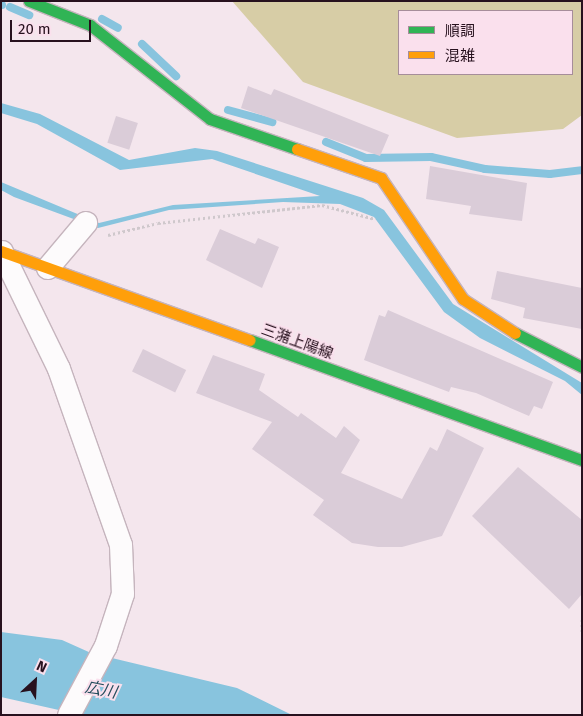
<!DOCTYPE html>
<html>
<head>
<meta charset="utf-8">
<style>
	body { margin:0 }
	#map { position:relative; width:583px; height:716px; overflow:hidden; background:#f4e6ed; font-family:"Fira Sans","Noto Sans JP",sans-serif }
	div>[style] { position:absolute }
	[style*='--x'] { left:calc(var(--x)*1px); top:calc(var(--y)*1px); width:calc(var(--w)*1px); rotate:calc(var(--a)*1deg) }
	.forest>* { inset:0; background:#d7cda6 }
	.water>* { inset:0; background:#88c4de }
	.stream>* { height:8px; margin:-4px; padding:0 4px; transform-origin:4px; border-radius:4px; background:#88c4de }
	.building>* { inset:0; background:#daccd8; transform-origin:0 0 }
	.path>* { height:3px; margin-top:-1.5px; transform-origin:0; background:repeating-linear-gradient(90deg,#cfc8cc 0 2.5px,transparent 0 5px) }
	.roads { filter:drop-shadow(1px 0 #c5b4bd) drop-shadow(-1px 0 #c5b4bd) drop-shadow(0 1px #c5b4bd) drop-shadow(0 -1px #c5b4bd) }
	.street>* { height:22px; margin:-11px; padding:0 11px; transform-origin:11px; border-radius:11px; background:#fdfbfc }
	.fast>* { height:11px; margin:-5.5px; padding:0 5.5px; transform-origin:5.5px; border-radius:5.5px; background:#30b455 }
	.slow>* { height:11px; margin:-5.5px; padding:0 5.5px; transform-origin:5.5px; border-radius:5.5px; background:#ff9f0a }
	span { translate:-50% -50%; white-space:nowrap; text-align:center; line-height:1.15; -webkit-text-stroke:4px #fae0ed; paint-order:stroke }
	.street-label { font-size:15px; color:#27111e }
	.water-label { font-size:16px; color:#254d5d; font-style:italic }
	.frame { position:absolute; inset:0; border:2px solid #27111e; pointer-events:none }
	.legend { position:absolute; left:398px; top:10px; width:175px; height:65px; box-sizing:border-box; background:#fae0ed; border:1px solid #a68d9a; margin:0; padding:6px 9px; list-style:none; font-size:15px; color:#27111e }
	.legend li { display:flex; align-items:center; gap:10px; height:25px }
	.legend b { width:25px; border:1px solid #a68d9a }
	.north { position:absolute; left:10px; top:656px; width:50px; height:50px; -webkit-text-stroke:4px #fae0ed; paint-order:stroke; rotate:25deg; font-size:14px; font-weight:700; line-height:20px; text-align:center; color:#27111e }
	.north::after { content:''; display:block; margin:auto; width:18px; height:22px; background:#27111e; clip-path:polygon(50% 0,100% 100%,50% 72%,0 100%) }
	.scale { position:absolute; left:10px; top:20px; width:81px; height:22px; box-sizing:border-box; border:2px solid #27111e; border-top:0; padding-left:6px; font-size:15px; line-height:18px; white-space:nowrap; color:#27111e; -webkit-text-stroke:4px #fae0ed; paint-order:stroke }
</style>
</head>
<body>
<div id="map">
	<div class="forest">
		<i style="clip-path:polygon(evenodd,232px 1px,582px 1px,582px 115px,563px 129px,457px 138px,303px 82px,232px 1px,399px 11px,572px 11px,572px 74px,399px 74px,399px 11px)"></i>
	</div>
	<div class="water">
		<i style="clip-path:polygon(1px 103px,40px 114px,129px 160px,195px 148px,217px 151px,363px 198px,384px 210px,453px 304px,582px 383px,582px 395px,565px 381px,480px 338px,444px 312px,374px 217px,340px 204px,283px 202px,169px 210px,98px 228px,14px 197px,1px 190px,1px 182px,99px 223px,173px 205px,320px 196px,212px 159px,120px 170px,37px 124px,1px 113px)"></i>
		<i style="clip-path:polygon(1px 632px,62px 640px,91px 653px,237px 688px,292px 715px,81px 715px,1px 697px)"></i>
	</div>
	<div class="stream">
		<i style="--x:1;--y:5;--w:1;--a:0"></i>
		<i style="--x:10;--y:7;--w:21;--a:23"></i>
		<i style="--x:102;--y:19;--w:18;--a:29"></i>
		<i style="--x:142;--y:44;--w:47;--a:43.3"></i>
		<i style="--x:228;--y:110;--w:46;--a:15.3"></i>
		<i style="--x:326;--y:142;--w:43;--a:21.8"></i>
		<i style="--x:366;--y:158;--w:65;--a:-0.9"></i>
		<i style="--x:431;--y:157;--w:55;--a:12.5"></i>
		<i style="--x:485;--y:169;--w:65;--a:4.4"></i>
		<i style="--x:550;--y:174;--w:32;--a:-7"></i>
	</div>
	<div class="building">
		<i style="clip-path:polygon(248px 86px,271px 95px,274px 89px,389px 135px,380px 156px,241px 108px)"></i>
		<i style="left:116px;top:116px;width:23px;height:28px;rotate:18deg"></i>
		<i style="clip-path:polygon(430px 166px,527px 183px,522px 221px,469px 214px,471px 206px,426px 199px)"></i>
		<i style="clip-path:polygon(220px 229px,255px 244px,258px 238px,279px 247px,262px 288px,206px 260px)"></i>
		<i style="clip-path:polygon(497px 271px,582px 288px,582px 329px,523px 318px,525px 308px,491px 299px)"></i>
		<i style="clip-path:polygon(388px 310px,553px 382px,542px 409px,534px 406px,529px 416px,476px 393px,451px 387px,449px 392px,364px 360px,379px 315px,385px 317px)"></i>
		<i style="left:143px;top:349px;width:48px;height:25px;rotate:26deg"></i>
		<i style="clip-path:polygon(213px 355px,265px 374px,259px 390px,298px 417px,301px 413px,336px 438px,344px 426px,360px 440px,341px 473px,402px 499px,430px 447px,437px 451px,447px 429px,484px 448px,442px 536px,402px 547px,378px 547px,352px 543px,313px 515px,324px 500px,252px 449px,272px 422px,196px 393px)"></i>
		<i style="clip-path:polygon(518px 467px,582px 520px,582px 594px,569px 609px,472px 516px)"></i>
	</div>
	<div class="path">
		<i style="--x:108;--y:235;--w:51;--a:-13.5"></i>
		<i style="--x:158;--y:223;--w:165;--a:-6.3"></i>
		<i style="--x:322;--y:205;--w:55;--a:14.8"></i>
		<i style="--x:582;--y:619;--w:13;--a:90"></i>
	</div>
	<div class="roads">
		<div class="street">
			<i style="--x:2;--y:252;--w:130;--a:64"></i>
			<i style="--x:59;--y:369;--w:187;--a:70.6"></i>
			<i style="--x:121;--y:545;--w:49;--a:87.7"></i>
			<i style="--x:123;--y:594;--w:55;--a:108.1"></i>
			<i style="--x:106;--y:646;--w:78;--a:118.2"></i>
			<i style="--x:48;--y:268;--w:59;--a:-49.8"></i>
		</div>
		<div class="fast">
			<i style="--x:29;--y:1;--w:66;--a:21.5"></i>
			<i style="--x:90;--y:25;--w:152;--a:38.1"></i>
			<i style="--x:210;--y:119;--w:92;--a:19"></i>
			<i style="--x:515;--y:333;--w:75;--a:26.9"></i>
			<i style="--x:250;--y:340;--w:353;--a:19.9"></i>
		</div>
		<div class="slow">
			<i style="--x:297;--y:149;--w:89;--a:19"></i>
			<i style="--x:381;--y:178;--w:146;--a:55.9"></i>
			<i style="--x:463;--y:299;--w:62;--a:33.2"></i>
			<i style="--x:1;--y:251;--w:264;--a:19.7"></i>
		</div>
	</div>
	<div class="street-label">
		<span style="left:297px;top:342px;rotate:20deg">三潴上陽線</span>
	</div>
	<div class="water-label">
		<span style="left:101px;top:690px;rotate:11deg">広川</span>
	</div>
	<div class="frame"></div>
	<ul class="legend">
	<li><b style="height:6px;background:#30b455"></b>順調</li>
	<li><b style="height:6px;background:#ff9f0a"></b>混雑</li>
	</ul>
	<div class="north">N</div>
	<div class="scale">20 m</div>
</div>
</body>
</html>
